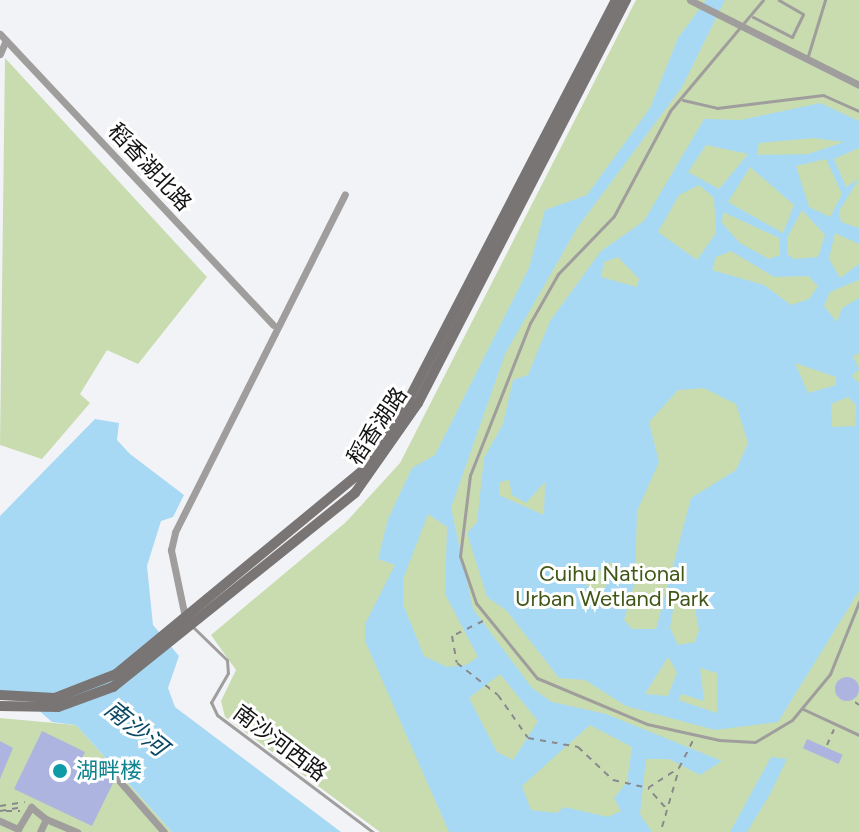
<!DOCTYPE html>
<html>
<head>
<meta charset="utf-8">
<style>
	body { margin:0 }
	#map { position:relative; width:859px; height:832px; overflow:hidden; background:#f2f3f7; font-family:Figtree,"Noto Sans SC",sans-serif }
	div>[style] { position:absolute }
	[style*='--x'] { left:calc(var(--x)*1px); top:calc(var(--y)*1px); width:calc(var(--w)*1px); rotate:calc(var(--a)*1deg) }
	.green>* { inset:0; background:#c9dcaf }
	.water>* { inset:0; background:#a8d9f4 }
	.building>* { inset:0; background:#adb4e0; transform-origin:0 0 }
	.round { border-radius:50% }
	.path>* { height:2px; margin-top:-1px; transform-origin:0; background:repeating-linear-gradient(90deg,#89898c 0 6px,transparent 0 12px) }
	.lane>* { height:3px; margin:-1.5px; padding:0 1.5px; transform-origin:1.5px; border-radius:1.5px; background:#a09d9d }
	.street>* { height:7px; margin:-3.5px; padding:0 3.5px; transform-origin:3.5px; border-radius:3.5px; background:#a09d9d }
	.secondary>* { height:10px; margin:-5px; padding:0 5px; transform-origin:5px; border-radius:5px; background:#787574 }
	.dots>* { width:22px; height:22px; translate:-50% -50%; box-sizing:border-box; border:4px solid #fff; border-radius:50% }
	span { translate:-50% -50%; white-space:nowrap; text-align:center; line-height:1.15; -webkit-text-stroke:6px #fff; paint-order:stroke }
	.street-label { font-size:22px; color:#131314 }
	.park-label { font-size:22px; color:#415716 }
	.culture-label { font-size:22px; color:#0d838f }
	.left { translate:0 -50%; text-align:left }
	.water-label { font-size:24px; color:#0a4964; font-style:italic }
</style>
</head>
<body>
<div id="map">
	<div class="green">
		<i style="clip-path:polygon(636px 0,859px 0,859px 832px,380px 832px,225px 717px,221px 701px,236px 670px,211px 635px,346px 522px,400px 463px)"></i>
		<i style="clip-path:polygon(5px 58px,207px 277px,138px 364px,107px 350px,80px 394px,90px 403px,42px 459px,0 445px)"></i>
		<i style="clip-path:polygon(0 718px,76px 725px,172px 832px,0 832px)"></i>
	</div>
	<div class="water">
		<i style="clip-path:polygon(evenodd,706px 0,725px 0,682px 87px,577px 228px,505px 354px,451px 508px,473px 609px,532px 688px,552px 702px,606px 714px,722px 761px,700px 775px,669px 759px,646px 759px,640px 814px,652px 832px,449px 832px,365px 641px,365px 624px,395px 565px,378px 559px,388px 519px,412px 468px,435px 455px,529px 268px,545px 210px,587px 195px,650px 108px,678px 38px,706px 0,428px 514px,447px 527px,445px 594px,478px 657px,466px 665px,447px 667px,424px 656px,403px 604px,403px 579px,428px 514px,706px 0,500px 674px,538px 721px,513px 760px,497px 752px,469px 698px,500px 674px,706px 0,590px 725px,632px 747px,627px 782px,614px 798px,621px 811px,608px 817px,564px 807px,557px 813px,531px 810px,522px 786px,590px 725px)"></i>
		<i style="clip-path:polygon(evenodd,820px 103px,859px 121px,859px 148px,834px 159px,846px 187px,859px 179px,839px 211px,841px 222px,859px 228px,859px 244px,835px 233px,829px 259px,840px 278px,859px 264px,859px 280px,830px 292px,824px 306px,837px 322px,842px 308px,859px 298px,859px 353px,853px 356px,859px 369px,852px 376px,859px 383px,859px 591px,778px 722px,715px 730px,626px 706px,585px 680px,559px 678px,506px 610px,487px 597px,467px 533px,477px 522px,484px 458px,503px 424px,513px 380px,528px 375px,550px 321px,601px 251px,644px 221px,704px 119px,741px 120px,820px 103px,813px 138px,844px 142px,808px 154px,757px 155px,759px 143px,813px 138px,820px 103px,706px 145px,748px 154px,719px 189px,688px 172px,706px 145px,820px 103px,826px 159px,842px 194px,830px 217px,809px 207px,796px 166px,826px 159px,820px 103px,750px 167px,794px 205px,783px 233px,728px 202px,750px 167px,820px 103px,699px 185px,714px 198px,716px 233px,697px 260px,658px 232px,679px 195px,699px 185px,820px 103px,802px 210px,825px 235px,818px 257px,794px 259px,787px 254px,788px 236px,802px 210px,820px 103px,723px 212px,779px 238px,780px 255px,769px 259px,740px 243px,722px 223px,723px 212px,820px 103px,731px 251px,774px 277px,808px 276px,818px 286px,809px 299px,791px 305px,764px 285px,712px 270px,716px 257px,731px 251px,820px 103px,618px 257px,639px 279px,637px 287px,601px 277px,604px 262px,618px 257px,820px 103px,795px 363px,836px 377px,836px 385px,808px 393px,795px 363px,820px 103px,704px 388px,736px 404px,748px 443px,736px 470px,691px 498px,656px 629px,632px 629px,624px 620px,635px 581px,637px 511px,659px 462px,649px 422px,678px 390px,704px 388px,820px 103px,848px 397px,856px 405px,855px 426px,832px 427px,831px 404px,848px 397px,820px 103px,509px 480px,512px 495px,526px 503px,545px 482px,544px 515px,499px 495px,500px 482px,509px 480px,820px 103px,611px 562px,616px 570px,603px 590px,606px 609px,584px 582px,611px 562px,820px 103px,682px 596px,694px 604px,699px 630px,695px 642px,678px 645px,670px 628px,675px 598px,682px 596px,820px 103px,668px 657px,677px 672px,668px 696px,645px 694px,668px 657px,820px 103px,700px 668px,717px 673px,717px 713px,678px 700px,682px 694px,704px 701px,700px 668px)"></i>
		<i style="clip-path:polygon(95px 419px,119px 423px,117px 440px,130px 454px,184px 495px,173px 517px,161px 521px,147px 566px,153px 625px,179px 656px,168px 688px,175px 707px,341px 832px,172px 832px,76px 725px,52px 722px,28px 701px,0 690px,0 516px)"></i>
		<i style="clip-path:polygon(771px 757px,787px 759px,770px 794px,747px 832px,730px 832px)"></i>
	</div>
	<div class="building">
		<i class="round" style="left:835px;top:677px;width:24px;height:24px"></i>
		<i style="clip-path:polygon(42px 731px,85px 752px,80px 762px,115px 779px,92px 826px,14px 789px)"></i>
		<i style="left:807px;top:739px;width:39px;height:10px;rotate:24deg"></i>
		<i style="clip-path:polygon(0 741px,13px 748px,0 779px)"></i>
	</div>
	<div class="path">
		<i style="--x:483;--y:621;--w:34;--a:154"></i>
		<i style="--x:452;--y:636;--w:27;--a:80"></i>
		<i style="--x:457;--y:663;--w:52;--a:38"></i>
		<i style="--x:498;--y:695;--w:52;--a:55.1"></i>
		<i style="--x:528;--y:738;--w:51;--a:10.2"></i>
		<i style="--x:578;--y:747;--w:48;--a:43.3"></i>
		<i style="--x:613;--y:780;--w:36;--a:13"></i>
		<i style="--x:855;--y:702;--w:5;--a:37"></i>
		<i style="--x:827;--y:745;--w:17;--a:-66"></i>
		<i style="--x:0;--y:806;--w:25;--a:-9"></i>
		<i style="--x:665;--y:807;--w:25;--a:-132"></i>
		<i style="--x:648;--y:788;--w:37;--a:-33"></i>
		<i style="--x:679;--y:768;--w:30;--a:-63"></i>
		<i style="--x:0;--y:811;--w:22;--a:-10"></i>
		<i style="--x:6;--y:811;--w:14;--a:0"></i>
		<i style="--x:662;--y:827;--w:60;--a:-73.7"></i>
	</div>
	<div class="lane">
		<i style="--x:763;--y:0;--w:145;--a:130"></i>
		<i style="--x:670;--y:111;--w:119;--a:118.1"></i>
		<i style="--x:614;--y:216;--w:81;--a:134"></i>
		<i style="--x:558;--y:274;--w:56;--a:119.7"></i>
		<i style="--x:530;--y:323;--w:163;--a:111.5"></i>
		<i style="--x:470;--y:475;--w:82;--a:97"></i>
		<i style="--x:460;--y:556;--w:50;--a:71.2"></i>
		<i style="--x:476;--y:603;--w:97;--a:50.9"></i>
		<i style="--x:537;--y:678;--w:119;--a:22.7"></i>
		<i style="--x:647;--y:724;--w:74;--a:12.5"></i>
		<i style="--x:719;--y:740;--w:36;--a:3"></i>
		<i style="--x:755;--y:742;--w:43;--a:-30.7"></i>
		<i style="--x:792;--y:720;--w:60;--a:-50.4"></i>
		<i style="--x:830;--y:674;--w:78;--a:-68.1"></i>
		<i style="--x:753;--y:17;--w:44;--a:27.1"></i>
		<i style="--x:792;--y:37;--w:25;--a:-64"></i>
		<i style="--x:803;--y:14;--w:28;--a:-150"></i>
		<i style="--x:807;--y:59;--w:62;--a:-73"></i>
		<i style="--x:683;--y:100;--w:35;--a:13"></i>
		<i style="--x:717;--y:108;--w:107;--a:-7"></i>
		<i style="--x:823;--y:95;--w:39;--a:24"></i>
		<i style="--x:194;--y:628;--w:46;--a:44.1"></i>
		<i style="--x:227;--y:660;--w:13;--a:86"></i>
		<i style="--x:228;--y:673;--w:34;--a:120"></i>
		<i style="--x:211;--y:702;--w:14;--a:65"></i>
		<i style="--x:217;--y:715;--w:195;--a:36.9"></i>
		<i style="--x:803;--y:709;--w:62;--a:24.9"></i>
	</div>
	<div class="street">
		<i style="--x:690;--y:0;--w:189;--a:26.7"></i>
		<i style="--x:0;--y:34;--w:399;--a:46.8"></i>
		<i style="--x:0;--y:54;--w:15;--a:-67"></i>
		<i style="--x:186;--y:622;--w:74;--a:-101.8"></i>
		<i style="--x:171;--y:550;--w:18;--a:-77"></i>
		<i style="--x:175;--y:532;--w:378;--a:-63.3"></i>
		<i style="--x:102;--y:761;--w:94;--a:48.9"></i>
		<i style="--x:0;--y:821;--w:20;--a:24"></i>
		<i style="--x:18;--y:829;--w:26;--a:-59"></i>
		<i style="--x:31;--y:807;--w:19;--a:39"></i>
		<i style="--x:40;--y:832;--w:14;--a:-65"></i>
		<i style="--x:46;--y:819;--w:34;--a:23"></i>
	</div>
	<div class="secondary">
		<i style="--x:0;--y:695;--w:55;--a:3.1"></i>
		<i style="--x:55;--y:698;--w:66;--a:-21.5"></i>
		<i style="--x:116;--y:674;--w:318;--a:-39.5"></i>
		<i style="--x:361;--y:472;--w:53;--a:-52.7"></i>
		<i style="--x:393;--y:430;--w:484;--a:-62.6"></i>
		<i style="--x:0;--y:706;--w:58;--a:1"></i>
		<i style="--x:58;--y:707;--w:59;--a:-20"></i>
		<i style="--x:113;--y:687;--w:310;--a:-38.7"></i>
		<i style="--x:355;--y:493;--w:110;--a:-55"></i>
		<i style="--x:418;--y:403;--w:454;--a:-62.7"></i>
	</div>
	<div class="dots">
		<i style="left:60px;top:771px;background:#0f9aa8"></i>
	</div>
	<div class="street-label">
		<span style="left:150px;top:167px;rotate:47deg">稻香湖北路</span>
		<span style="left:377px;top:426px;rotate:-56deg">稻香湖路</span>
		<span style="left:280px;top:743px;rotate:37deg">南沙河西路</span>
	</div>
	<div class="park-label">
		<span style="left:612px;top:586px">Cuihu National<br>Urban Wetland Park</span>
	</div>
	<div class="culture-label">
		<span class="left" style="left:76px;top:771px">湖畔楼</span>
	</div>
	<div class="water-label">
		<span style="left:136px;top:728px;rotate:39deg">南沙河</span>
	</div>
</div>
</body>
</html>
